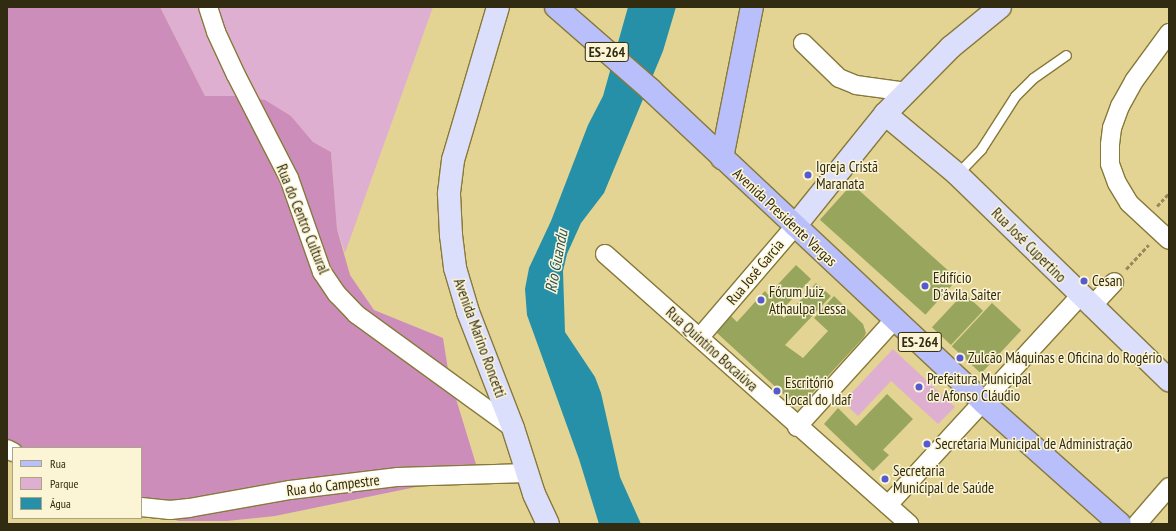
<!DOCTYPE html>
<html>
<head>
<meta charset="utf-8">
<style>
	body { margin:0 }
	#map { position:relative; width:1176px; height:531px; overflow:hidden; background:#e3d493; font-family:"PT Sans Narrow",sans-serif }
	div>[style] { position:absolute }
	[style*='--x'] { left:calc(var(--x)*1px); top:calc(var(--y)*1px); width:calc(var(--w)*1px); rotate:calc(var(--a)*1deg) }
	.green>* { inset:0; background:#deafd0 }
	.forest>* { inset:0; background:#cd8dbb }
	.water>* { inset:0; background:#2590a8 }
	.building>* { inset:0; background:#98a55c; transform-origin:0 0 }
	.path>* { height:2.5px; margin-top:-1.25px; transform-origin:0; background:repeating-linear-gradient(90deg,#958a5a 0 4px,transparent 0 6px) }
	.roads { filter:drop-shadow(1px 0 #87793a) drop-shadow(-1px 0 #87793a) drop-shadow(0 1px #87793a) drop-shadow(0 -1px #87793a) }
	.lane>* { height:9px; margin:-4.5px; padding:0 4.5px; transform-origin:4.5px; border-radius:4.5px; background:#fff }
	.street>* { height:18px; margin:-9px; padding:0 9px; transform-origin:9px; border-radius:9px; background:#fff }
	.secondary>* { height:22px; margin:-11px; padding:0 11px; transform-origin:11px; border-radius:11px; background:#dcdffc }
	.primary>* { height:22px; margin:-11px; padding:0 11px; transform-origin:11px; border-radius:11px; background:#b8bffa }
	.dots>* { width:11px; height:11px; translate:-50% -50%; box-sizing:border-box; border:2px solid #fcf5d5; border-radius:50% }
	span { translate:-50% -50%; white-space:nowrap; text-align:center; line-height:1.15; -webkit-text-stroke:3px #fcf5d5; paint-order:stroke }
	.shield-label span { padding:1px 3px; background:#fcf5d5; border:1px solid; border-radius:3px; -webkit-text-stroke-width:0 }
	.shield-label { font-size:14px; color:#312b11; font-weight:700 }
	.poi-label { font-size:15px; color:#312b11 }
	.left { translate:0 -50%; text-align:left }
	.street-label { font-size:15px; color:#312b11 }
	.water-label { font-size:16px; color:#25515c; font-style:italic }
	.frame { position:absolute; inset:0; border:8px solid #312b11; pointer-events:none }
	.legend { position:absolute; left:12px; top:447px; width:130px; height:72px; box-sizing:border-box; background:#fcf5d5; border:1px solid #aba487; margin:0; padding:5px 7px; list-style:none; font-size:12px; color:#312b11 }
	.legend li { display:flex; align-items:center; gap:8px; height:20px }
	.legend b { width:20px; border:1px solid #aba487 }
</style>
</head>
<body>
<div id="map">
	<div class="green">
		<i style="clip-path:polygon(160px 7px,433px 7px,345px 253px,337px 229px,331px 152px,313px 142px,291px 116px,241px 96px,205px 96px)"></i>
		<i style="clip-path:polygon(893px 349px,955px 407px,938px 424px,891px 381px,858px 416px,843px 402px)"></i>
	</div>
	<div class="forest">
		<i style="clip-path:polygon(7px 7px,160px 7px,205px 96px,241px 96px,265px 100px,291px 116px,313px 142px,331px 152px,337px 229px,350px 275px,374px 310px,443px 338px,449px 376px,479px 474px,275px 516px,227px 521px,179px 521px,141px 512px,141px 448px,13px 448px,7px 458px)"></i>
	</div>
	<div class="water">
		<i style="clip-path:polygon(628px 7px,676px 7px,663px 51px,604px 193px,581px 223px,567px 254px,563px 271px,565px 332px,595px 377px,601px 393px,620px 477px,641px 524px,599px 524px,579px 459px,527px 315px,525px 289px,529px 268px,551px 221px,588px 125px,603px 96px)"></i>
	</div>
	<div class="building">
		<i style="left:852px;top:184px;width:142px;height:48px;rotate:42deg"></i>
		<i style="clip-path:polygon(796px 265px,811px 279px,779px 313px,784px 318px,816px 283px,831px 296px,785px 345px,803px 358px,828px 331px,814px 318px,834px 296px,863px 324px,866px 333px,864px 337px,803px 403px,794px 404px,716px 332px,731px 316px,737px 322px,765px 291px,768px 295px)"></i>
		<i style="left:964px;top:293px;width:26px;height:47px;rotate:43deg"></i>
		<i style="left:992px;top:303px;width:40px;height:59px;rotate:43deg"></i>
		<i style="clip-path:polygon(887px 394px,913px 419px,883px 450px,889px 455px,873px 471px,824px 424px,838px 408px,856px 426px)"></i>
	</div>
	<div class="path">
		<i style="--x:1157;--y:206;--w:18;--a:-47"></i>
		<i style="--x:1126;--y:269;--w:33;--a:-47"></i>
	</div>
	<div class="roads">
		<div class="lane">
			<i style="--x:957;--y:174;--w:35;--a:-46"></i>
			<i style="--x:981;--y:149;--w:63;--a:-57.3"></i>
			<i style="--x:1015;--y:96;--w:25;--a:-45"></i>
			<i style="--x:1033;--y:78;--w:40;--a:-34.9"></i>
		</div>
		<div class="street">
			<i style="--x:208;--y:7;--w:26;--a:72"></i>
			<i style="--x:216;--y:32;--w:47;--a:65.1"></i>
			<i style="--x:236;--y:75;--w:116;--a:62.8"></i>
			<i style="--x:289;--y:178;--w:100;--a:70.7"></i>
			<i style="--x:322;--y:272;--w:27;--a:56"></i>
			<i style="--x:337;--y:294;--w:28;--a:46"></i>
			<i style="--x:356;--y:314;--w:194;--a:36"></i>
			<i style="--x:1169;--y:33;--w:59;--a:126.1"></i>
			<i style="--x:1134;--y:81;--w:29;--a:119"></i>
			<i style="--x:1120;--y:106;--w:23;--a:110"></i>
			<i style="--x:1112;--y:128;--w:17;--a:97"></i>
			<i style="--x:1110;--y:145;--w:19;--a:90"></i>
			<i style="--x:1110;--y:164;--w:20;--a:70"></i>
			<i style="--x:1117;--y:183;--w:23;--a:59"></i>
			<i style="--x:1129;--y:203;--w:54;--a:42.8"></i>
			<i style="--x:803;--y:43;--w:50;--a:44.2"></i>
			<i style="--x:839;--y:78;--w:18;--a:22"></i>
			<i style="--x:856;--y:85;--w:51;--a:7.8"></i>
			<i style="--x:605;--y:254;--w:407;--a:41.6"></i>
			<i style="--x:1091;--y:307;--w:34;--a:-47"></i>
			<i style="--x:700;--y:337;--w:146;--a:-49.4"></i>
			<i style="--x:797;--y:427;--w:146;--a:-47.8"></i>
			<i style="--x:7;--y:449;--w:7;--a:27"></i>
			<i style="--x:888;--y:505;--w:284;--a:-47.4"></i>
			<i style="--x:141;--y:507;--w:29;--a:6"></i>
			<i style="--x:170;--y:510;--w:19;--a:-6"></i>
			<i style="--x:189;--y:508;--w:103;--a:-10.1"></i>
			<i style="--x:290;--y:490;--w:109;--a:-6.9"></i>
			<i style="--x:398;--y:477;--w:129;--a:-1.8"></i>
			<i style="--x:1137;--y:524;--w:49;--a:-49.1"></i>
		</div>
		<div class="secondary">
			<i style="--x:498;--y:7;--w:159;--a:106.4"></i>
			<i style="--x:453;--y:160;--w:34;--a:97"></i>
			<i style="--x:449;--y:194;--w:41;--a:87.2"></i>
			<i style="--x:451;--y:235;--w:33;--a:83"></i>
			<i style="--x:455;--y:268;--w:46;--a:73.5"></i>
			<i style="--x:468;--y:312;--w:124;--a:68.8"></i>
			<i style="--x:513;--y:428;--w:69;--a:72.3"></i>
			<i style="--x:534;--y:494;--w:33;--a:65"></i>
			<i style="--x:885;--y:114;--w:94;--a:39.8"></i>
			<i style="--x:957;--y:174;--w:296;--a:44.2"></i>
			<i style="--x:795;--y:226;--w:144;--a:-51.2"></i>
			<i style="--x:885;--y:114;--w:94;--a:-45.4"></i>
			<i style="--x:951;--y:47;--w:63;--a:-39.2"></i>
		</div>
		<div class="primary">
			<i style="--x:556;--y:7;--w:126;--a:41.1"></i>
			<i style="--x:651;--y:90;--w:456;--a:43.2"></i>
			<i style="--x:983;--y:402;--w:183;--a:41.7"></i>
			<i style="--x:722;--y:158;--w:154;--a:-78.8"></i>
		</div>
	</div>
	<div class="dots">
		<i style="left:808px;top:175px;background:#565ad1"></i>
		<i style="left:1084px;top:281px;background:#565ad1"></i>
		<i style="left:925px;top:286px;background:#565ad1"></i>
		<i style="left:761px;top:300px;background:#565ad1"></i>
		<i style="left:960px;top:358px;background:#565ad1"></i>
		<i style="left:919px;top:387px;background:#565ad1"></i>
		<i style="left:777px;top:391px;background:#565ad1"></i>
		<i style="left:927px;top:444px;background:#565ad1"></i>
		<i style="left:885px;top:479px;background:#565ad1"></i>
	</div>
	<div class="shield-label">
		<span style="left:607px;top:52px">ES-264</span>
		<span style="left:920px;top:342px">ES-264</span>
	</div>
	<div class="poi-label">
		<span class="left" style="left:816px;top:175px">Igreja Cristã<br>Maranata</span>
		<span class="left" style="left:933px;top:286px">Edifício<br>D'ávila Saiter</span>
		<span class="left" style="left:1092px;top:281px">Cesan</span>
		<span class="left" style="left:769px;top:300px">Fórum Juiz<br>Athaulpa Lessa</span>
		<span class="left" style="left:968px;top:358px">Zulcão Máquinas e Oficina do Rogério</span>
		<span class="left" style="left:927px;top:387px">Prefeitura Municipal<br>de Afonso Cláudio</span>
		<span class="left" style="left:785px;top:391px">Escritório<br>Local do Idaf</span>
		<span class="left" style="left:935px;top:444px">Secretaria Municipal de Administração</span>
		<span class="left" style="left:893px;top:479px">Secretaria<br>Municipal de Saúde</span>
	</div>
	<div class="street-label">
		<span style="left:785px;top:217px;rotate:43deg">Avenida Presidente Vargas</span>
		<span style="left:303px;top:219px;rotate:68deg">Rua do Centro Cultural</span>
		<span style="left:1029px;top:245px;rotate:45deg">Rua José Cupertino</span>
		<span style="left:755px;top:272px;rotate:-50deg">Rua José Garcia</span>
		<span style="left:480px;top:338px;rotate:70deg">Avenida Marino Roncetti</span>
		<span style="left:712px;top:349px;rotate:42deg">Rua Quintino Bocaiúva</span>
		<span style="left:333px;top:485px;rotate:-7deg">Rua do Campestre</span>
	</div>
	<div class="water-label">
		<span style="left:556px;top:261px;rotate:-79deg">Rio Guandu</span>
	</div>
	<div class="frame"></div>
	<ul class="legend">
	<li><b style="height:5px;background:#b8bffa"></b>Rua</li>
	<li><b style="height:11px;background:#deafd0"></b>Parque</li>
	<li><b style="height:11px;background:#2590a8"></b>Água</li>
	</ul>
</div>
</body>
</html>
